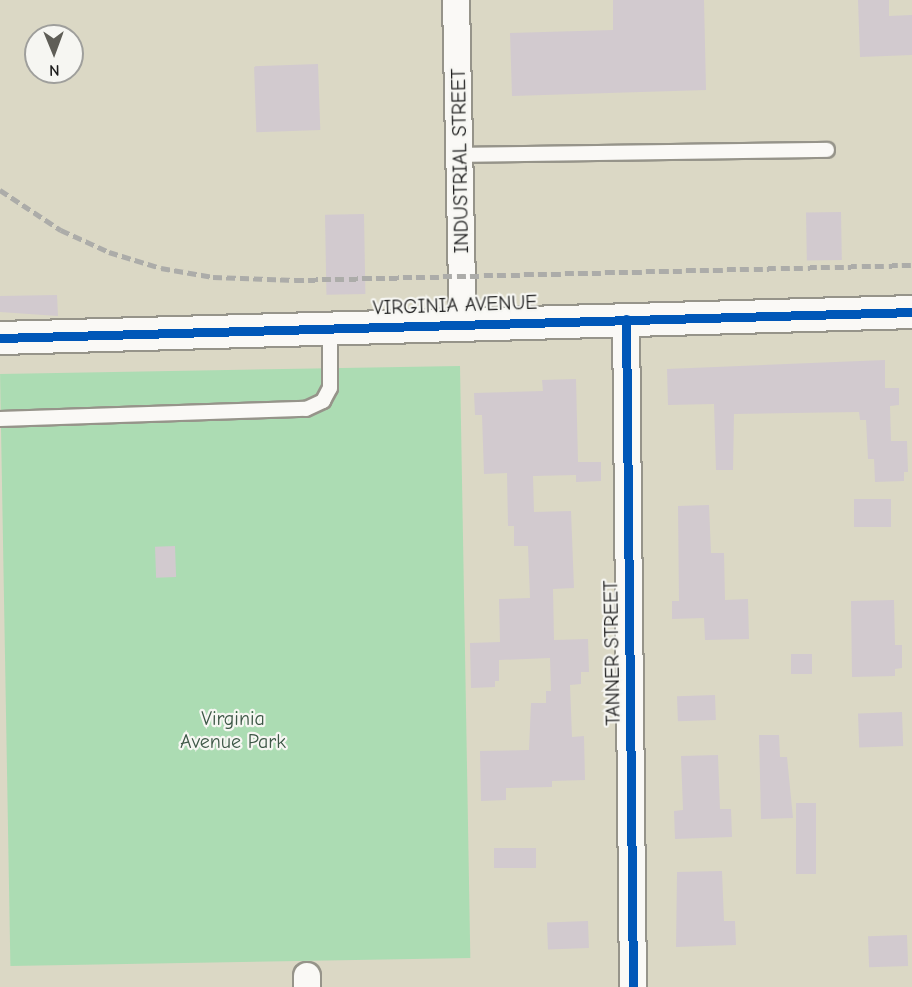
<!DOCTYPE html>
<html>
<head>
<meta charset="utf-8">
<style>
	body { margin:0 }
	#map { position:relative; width:912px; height:987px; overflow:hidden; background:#dbd8c5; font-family:"Comic Neue",sans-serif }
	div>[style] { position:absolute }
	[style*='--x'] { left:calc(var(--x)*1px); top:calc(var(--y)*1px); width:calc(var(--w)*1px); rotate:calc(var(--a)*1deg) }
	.green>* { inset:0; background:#acdcb3; transform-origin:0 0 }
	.building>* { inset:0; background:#d2cacf; transform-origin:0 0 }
	.roads { filter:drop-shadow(2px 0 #96948a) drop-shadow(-2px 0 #96948a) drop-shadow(0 2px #96948a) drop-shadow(0 -2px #96948a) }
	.service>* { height:14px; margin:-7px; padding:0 7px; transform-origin:7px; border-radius:7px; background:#faf9f6 }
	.minor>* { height:26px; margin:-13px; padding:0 13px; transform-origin:13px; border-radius:13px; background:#faf9f6 }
	.tertiary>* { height:32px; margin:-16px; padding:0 16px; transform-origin:16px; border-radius:16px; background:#faf9f6 }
	.rail>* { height:4.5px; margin-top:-2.25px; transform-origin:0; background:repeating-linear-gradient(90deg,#acaca9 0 9px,transparent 0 13.5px) }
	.cycleway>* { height:9px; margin:-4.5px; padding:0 4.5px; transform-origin:4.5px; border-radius:4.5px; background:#0057b8 }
	span { translate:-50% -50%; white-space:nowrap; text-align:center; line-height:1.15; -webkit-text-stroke:4.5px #f6f6f2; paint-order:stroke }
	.street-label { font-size:20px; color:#1c1c1c }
	.park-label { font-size:20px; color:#3c5645 }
	.north { position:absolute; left:24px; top:24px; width:60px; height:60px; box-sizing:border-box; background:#f6f6f2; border:2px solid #9f9f9c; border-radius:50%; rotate:179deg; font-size:16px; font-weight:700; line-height:24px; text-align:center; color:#1c1c1c }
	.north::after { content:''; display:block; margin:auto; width:21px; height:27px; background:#5f5e57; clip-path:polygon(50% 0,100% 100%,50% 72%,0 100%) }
</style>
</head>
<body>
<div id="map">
	<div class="green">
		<i style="left:460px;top:366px;width:592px;height:460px;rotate:89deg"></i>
	</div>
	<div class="building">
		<i style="clip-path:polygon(613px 0,704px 0,706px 90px,512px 96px,510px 33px,613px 30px)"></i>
		<i style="clip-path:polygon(858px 0,889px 0,889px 16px,912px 15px,912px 55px,860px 57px)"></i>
		<i style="left:318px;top:64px;width:66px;height:64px;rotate:88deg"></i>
		<i style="left:841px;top:212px;width:48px;height:35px;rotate:89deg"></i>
		<i style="left:364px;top:214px;width:80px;height:39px;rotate:89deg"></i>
		<i style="clip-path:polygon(57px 295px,58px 316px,0 312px,0 296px)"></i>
		<i style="clip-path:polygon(885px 360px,885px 388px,899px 388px,899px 405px,890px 406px,891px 441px,907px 441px,908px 472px,904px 472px,904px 481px,875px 482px,874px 459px,868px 459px,866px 420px,860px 420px,859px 412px,734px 414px,733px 470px,716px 470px,714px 404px,668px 405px,667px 369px)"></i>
		<i style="clip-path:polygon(576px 379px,578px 462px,601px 462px,601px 481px,576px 482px,576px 475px,533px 476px,534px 512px,571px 511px,574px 588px,553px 589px,554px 640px,588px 639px,589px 672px,581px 672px,581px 684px,570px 685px,572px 737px,584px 736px,585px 780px,552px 781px,552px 787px,506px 788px,506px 800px,481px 801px,480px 751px,529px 750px,531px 703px,546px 703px,546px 691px,551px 691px,550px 658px,499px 660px,499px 681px,495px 681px,495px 687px,471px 688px,470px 643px,500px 642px,499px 599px,530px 598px,528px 546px,514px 546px,514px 526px,508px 526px,507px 473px,484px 474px,482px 415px,475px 415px,474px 393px,543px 391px,542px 380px)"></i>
		<i style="left:891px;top:499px;width:28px;height:37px;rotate:90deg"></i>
		<i style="clip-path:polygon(709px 505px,711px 553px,724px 553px,725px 600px,748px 599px,749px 639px,705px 640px,704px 618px,672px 619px,672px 601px,679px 601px,678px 506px)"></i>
		<i style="left:175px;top:546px;width:31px;height:20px;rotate:88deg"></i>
		<i style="clip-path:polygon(894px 600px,895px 645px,902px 645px,902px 668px,895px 669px,895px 676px,852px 677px,851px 601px)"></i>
		<i style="left:791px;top:654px;width:21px;height:20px"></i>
		<i style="left:715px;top:695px;width:25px;height:38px;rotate:88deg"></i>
		<i style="left:902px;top:712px;width:34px;height:44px;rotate:88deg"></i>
		<i style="clip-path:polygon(759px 735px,779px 735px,780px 757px,787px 757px,793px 818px,761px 819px)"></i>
		<i style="clip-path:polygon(718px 755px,720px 809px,731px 809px,732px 837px,675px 839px,674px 811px,683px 810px,681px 756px)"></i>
		<i style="left:796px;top:803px;width:20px;height:71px"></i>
		<i style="left:536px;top:848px;width:20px;height:42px;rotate:90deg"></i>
		<i style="clip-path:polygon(722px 871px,724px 921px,735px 921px,736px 945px,676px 947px,677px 872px)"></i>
		<i style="left:588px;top:921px;width:27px;height:41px;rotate:88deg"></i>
		<i style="left:907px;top:935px;width:31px;height:39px;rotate:88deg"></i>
	</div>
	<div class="roads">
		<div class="service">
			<i style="--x:459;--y:155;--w:368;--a:-0.8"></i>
			<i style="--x:0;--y:419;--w:306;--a:-1.9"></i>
			<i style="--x:306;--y:409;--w:19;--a:-25"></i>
			<i style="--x:323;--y:401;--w:15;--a:-62"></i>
			<i style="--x:330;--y:388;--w:60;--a:-90"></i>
		</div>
		<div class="minor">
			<i style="--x:456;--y:0;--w:323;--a:88.8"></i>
			<i style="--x:626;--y:319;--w:668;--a:89.4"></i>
			<i style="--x:307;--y:976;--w:11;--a:90"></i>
		</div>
		<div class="tertiary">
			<i style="--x:0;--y:338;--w:912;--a:-1.63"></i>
		</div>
	</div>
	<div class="rail">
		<i style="--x:0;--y:190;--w:73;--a:33.3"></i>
		<i style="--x:61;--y:230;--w:53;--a:24.6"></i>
		<i style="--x:109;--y:252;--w:54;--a:17.1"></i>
		<i style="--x:161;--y:268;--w:53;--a:9.8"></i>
		<i style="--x:213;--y:277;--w:82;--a:2.1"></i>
		<i style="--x:295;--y:280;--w:617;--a:-1.39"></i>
	</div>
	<div class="cycleway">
		<i style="--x:626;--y:319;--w:668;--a:89.4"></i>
		<i style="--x:0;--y:338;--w:912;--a:-1.63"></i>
	</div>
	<div class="street-label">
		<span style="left:460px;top:161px;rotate:-91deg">INDUSTRIAL STREET</span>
		<span style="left:455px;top:305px;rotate:-2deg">VIRGINIA AVENUE</span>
		<span style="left:612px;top:653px;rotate:-91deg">TANNER STREET</span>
	</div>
	<div class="park-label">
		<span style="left:233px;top:730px">Virginia<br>Avenue Park</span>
	</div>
	<div class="north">N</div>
</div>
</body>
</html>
